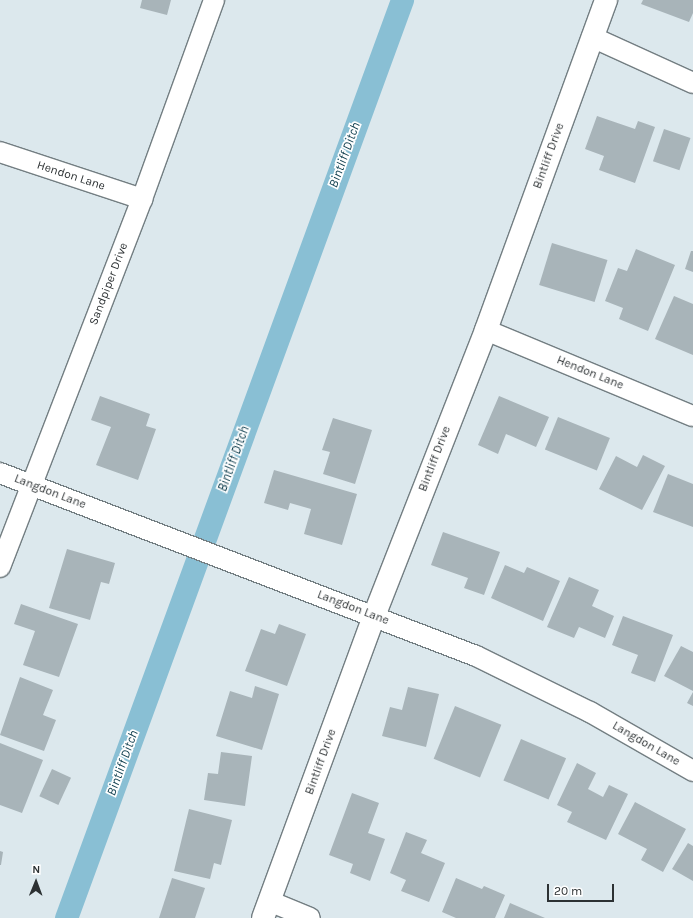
<!DOCTYPE html>
<html>
<head>
<meta charset="utf-8">
<style>
	body { margin:0 }
	#map { position:relative; width:693px; height:918px; overflow:hidden; background:#dce8ed; font-family:Karla,sans-serif }
	div>[style] { position:absolute }
	[style*='--x'] { left:calc(var(--x)*1px); top:calc(var(--y)*1px); width:calc(var(--w)*1px); rotate:calc(var(--a)*1deg) }
	.canal>* { height:23px; margin:-11.5px; padding:0 11.5px; transform-origin:11.5px; border-radius:11.5px; background:#89bfd4 }
	.building>* { inset:0; background:#a8b4b9; transform-origin:0 0 }
	.roads { filter:drop-shadow(1px 0 #737e82) drop-shadow(-1px 0 #737e82) drop-shadow(0 1px #737e82) drop-shadow(0 -1px #737e82) }
	.minor>* { height:20px; margin:-10px; padding:0 10px; transform-origin:10px; border-radius:10px; background:#fff }
	.tertiary>* { height:22px; margin:-11px; padding:0 11px; transform-origin:11px; border-radius:11px; background:#fff }
	span { translate:-50% -50%; white-space:nowrap; text-align:center; line-height:1.15; -webkit-text-stroke:3.5px #fff; paint-order:stroke }
	.street-label { font-size:12px; color:#2c3133 }
	.water-label { font-size:13px; color:#0c3c4c; font-style:italic }
	.north { position:absolute; left:16px; top:862px; width:40px; height:40px; -webkit-text-stroke:3px #fff; paint-order:stroke; rotate:1deg; font-size:11px; font-weight:700; line-height:16px; text-align:center; color:#2c3133 }
	.north::after { content:''; display:block; margin:auto; width:14px; height:18px; background:#2c3133; clip-path:polygon(50% 0,100% 100%,50% 72%,0 100%) }
	.scale { position:absolute; left:547px; top:884px; width:67px; height:18px; box-sizing:border-box; border:2px solid #2c3133; border-top:0; padding-left:5px; font-size:12px; line-height:14px; white-space:nowrap; color:#2c3133; -webkit-text-stroke:3px #fff; paint-order:stroke }
</style>
</head>
<body>
<div id="map">
	<div class="canal">
		<i style="--x:66;--y:918;--w:978;--a:-69.9"></i>
	</div>
	<div class="building">
		<i style="clip-path:polygon(142px 0,171px 0,167px 15px,140px 8px)"></i>
		<i style="clip-path:polygon(643px 0,693px 0,693px 13px,689px 22px,641px 4px)"></i>
		<i style="clip-path:polygon(597px 116px,635px 129px,638px 121px,655px 127px,635px 183px,599px 170px,604px 156px,585px 149px)"></i>
		<i style="left:664px;top:129px;width:28px;height:34px;rotate:19deg"></i>
		<i style="left:552px;top:243px;width:58px;height:44px;rotate:17deg"></i>
		<i style="clip-path:polygon(636px 249px,675px 265px,648px 331px,619px 319px,623px 308px,605px 301px,618px 268px,627px 271px)"></i>
		<i style="clip-path:polygon(691px 251px,693px 251px,693px 272px,685px 269px)"></i>
		<i style="clip-path:polygon(674px 296px,693px 304px,693px 355px,655px 339px)"></i>
		<i style="clip-path:polygon(100px 396px,150px 414px,146px 426px,156px 429px,138px 480px,96px 465px,111px 427px,91px 420px)"></i>
		<i style="clip-path:polygon(499px 396px,549px 417px,536px 447px,506px 434px,498px 454px,478px 445px)"></i>
		<i style="left:558px;top:417px;width:56px;height:35px;rotate:22deg"></i>
		<i style="clip-path:polygon(333px 418px,372px 430px,355px 484px,323px 474px,330px 452px,322px 450px)"></i>
		<i style="clip-path:polygon(643px 455px,665px 466px,642px 510px,599px 489px,616px 456px,637px 467px)"></i>
		<i style="clip-path:polygon(274px 470px,357px 494px,342px 545px,304px 534px,311px 509px,290px 503px,288px 510px,264px 503px)"></i>
		<i style="clip-path:polygon(668px 474px,693px 484px,693px 527px,653px 512px)"></i>
		<i style="clip-path:polygon(443px 532px,500px 552px,484px 595px,464px 588px,468px 578px,431px 565px)"></i>
		<i style="clip-path:polygon(67px 549px,115px 563px,109px 584px,101px 582px,90px 620px,49px 608px)"></i>
		<i style="clip-path:polygon(505px 565px,524px 573px,527px 567px,560px 581px,543px 621px,491px 598px)"></i>
		<i style="clip-path:polygon(569px 577px,599px 590px,592px 606px,614px 616px,605px 638px,579px 627px,574px 638px,547px 627px)"></i>
		<i style="clip-path:polygon(21px 604px,78px 624px,59px 677px,23px 665px,35px 631px,14px 624px)"></i>
		<i style="clip-path:polygon(623px 616px,673px 635px,655px 682px,631px 673px,638px 655px,612px 645px)"></i>
		<i style="clip-path:polygon(279px 624px,306px 634px,287px 686px,245px 671px,261px 629px,275px 634px)"></i>
		<i style="clip-path:polygon(681px 646px,693px 652px,693px 691px,664px 676px)"></i>
		<i style="clip-path:polygon(20px 677px,53px 690px,43px 715px,56px 720px,44px 751px,0 735px)"></i>
		<i style="clip-path:polygon(255px 686px,279px 694px,262px 750px,216px 736px,230px 691px,252px 698px)"></i>
		<i style="clip-path:polygon(408px 687px,439px 694px,426px 747px,382px 736px,390px 707px,402px 710px)"></i>
		<i style="clip-path:polygon(693px 692px,693px 706px,687px 703px)"></i>
		<i style="left:455px;top:706px;width:50px;height:57px;rotate:22deg"></i>
		<i style="left:521px;top:739px;width:49px;height:45px;rotate:23deg"></i>
		<i style="clip-path:polygon(0 743px,43px 760px,22px 813px,0 805px)"></i>
		<i style="clip-path:polygon(221px 752px,252px 756px,245px 806px,204px 800px,208px 773px,218px 774px)"></i>
		<i style="clip-path:polygon(577px 763px,596px 773px,588px 789px,603px 797px,609px 785px,628px 794px,606px 840px,567px 822px,572px 812px,557px 805px)"></i>
		<i style="left:52px;top:769px;width:21px;height:30px;rotate:25deg"></i>
		<i style="clip-path:polygon(352px 793px,379px 803px,368px 833px,385px 839px,370px 881px,350px 873px,353px 864px,329px 855px)"></i>
		<i style="clip-path:polygon(635px 802px,686px 829px,663px 872px,641px 860px,647px 849px,618px 834px)"></i>
		<i style="clip-path:polygon(189px 809px,232px 820px,221px 865px,214px 863px,210px 879px,174px 871px)"></i>
		<i style="clip-path:polygon(406px 832px,427px 840px,421px 853px,445px 863px,429px 902px,401px 891px,406px 880px,390px 873px)"></i>
		<i style="clip-path:polygon(688px 843px,693px 846px,693px 881px,672px 869px)"></i>
		<i style="clip-path:polygon(0 851px,3px 852px,1px 865px,0 865px)"></i>
		<i style="clip-path:polygon(172px 878px,205px 888px,195px 918px,159px 918px)"></i>
		<i style="clip-path:polygon(456px 878px,482px 889px,484px 886px,505px 895px,495px 918px,456px 918px,442px 912px)"></i>
		<i style="clip-path:polygon(510px 903px,545px 918px,504px 918px)"></i>
	</div>
	<div class="roads">
		<div class="minor">
			<i style="--x:592;--y:37;--w:111;--a:24.5"></i>
			<i style="--x:0;--y:152;--w:150;--a:18.3"></i>
			<i style="--x:486;--y:330;--w:224;--a:22.6"></i>
			<i style="--x:0;--y:473;--w:510;--a:21.03"></i>
			<i style="--x:476;--y:656;--w:127;--a:26.2"></i>
			<i style="--x:590;--y:712;--w:119;--a:29.8"></i>
			<i style="--x:0;--y:567;--w:394;--a:-68.9"></i>
			<i style="--x:142;--y:199;--w:212;--a:-70.1"></i>
			<i style="--x:269;--y:901;--w:44;--a:22.5"></i>
		</div>
		<div class="tertiary">
			<i style="--x:263;--y:918;--w:322;--a:-69.8"></i>
			<i style="--x:374;--y:616;--w:307;--a:-68.6"></i>
			<i style="--x:486;--y:330;--w:351;--a:-70"></i>
		</div>
	</div>
	<div class="street-label">
		<span style="left:549px;top:156px;rotate:-70deg">Bintliff Drive</span>
		<span style="left:71px;top:176px;rotate:18deg">Hendon Lane</span>
		<span style="left:109px;top:284px;rotate:-69deg">Sandpiper Drive</span>
		<span style="left:590px;top:373px;rotate:22deg">Hendon Lane</span>
		<span style="left:435px;top:459px;rotate:-69deg">Bintliff Drive</span>
		<span style="left:50px;top:492px;rotate:21deg">Langdon Lane</span>
		<span style="left:353px;top:608px;rotate:21deg">Langdon Lane</span>
		<span style="left:646px;top:744px;rotate:30deg">Langdon Lane</span>
		<span style="left:321px;top:762px;rotate:-70deg">Bintliff Drive</span>
	</div>
	<div class="water-label">
		<span style="left:345px;top:155px;rotate:-70deg">Bintliff Ditch</span>
		<span style="left:234px;top:459px;rotate:-70deg">Bintliff Ditch</span>
		<span style="left:123px;top:763px;rotate:-70deg">Bintliff Ditch</span>
	</div>
	<div class="north">N</div>
	<div class="scale">20 m</div>
</div>
</body>
</html>
